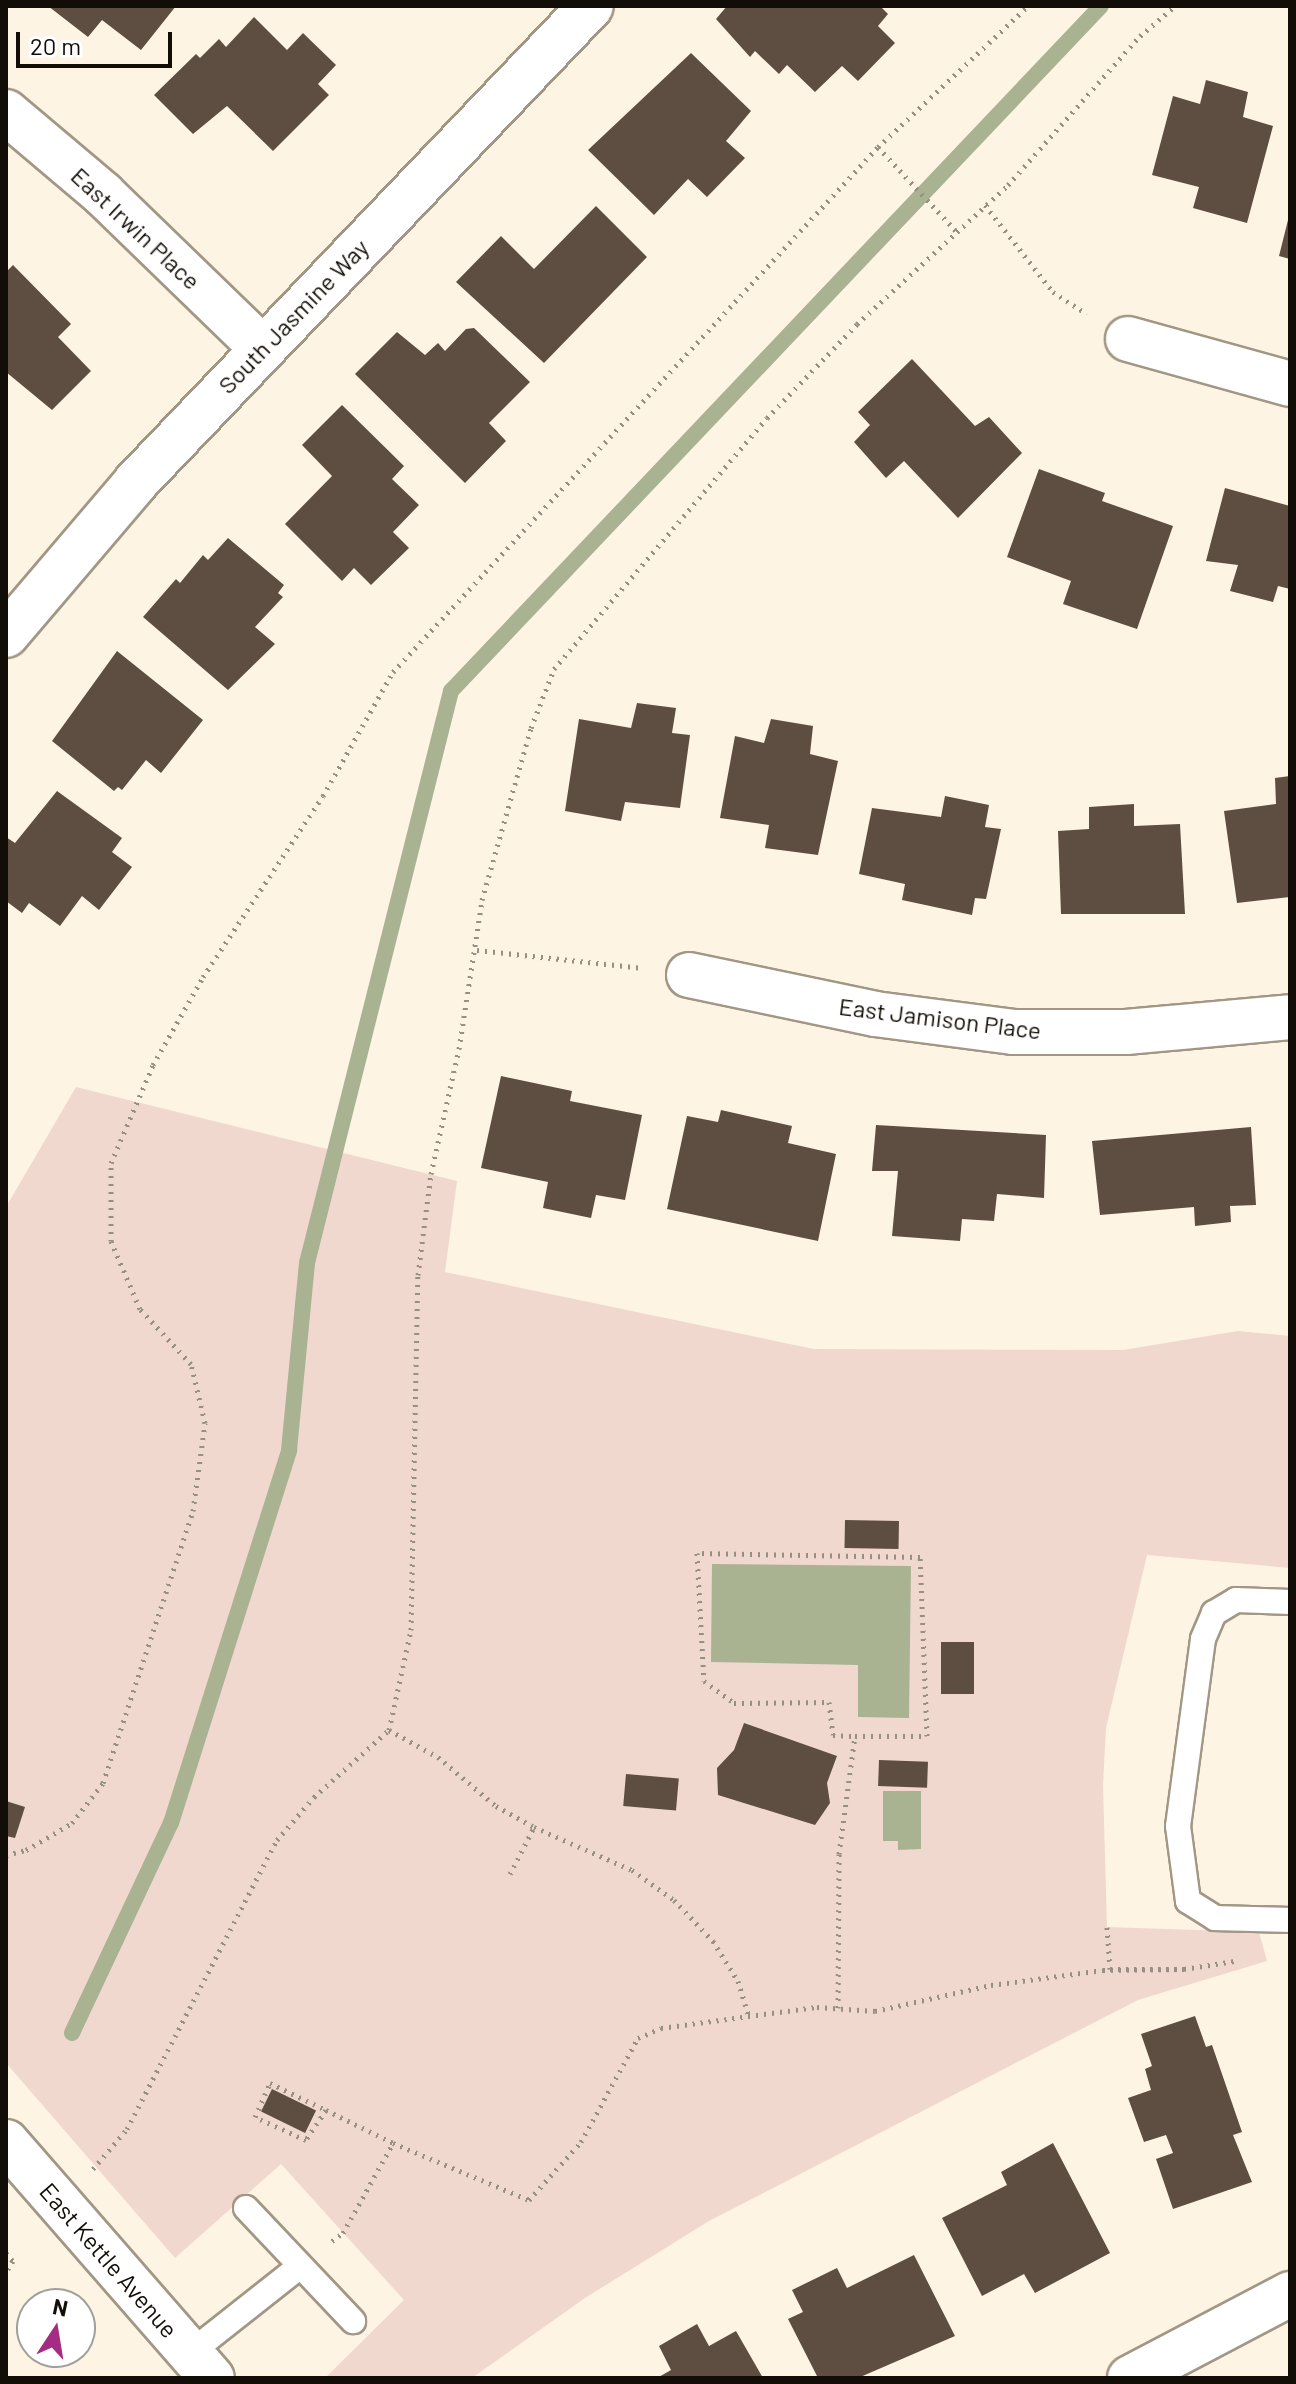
<!DOCTYPE html>
<html>
<head>
<meta charset="utf-8">
<style>
	body { margin:0 }
	#map { position:relative; width:1296px; height:2384px; overflow:hidden; background:#fdf4e4; font-family:Barlow,sans-serif }
	div>[style] { position:absolute }
	[style*='--x'] { left:calc(var(--x)*1px); top:calc(var(--y)*1px); width:calc(var(--w)*1px); rotate:calc(var(--a)*1deg) }
	.green>* { inset:0; background:#f1d8cf }
	.water>* { inset:0; background:#a9b391 }
	.stream>* { height:16px; margin:-8px; padding:0 8px; transform-origin:8px; border-radius:8px; background:#a9b391 }
	.building>* { inset:0; background:#5e4e42; transform-origin:0 0 }
	.path>* { height:5px; margin-top:-2.5px; transform-origin:0; background:repeating-linear-gradient(90deg,#968f83 0 2px,transparent 0 8px) }
	.roads { filter:drop-shadow(2px 0 #a29785) drop-shadow(-2px 0 #a29785) drop-shadow(0 2px #a29785) drop-shadow(0 -2px #a29785) }
	.service>* { height:24px; margin:-12px; padding:0 12px; transform-origin:12px; border-radius:12px; background:#fff }
	.minor>* { height:44px; margin:-22px; padding:0 22px; transform-origin:22px; border-radius:22px; background:#fff }
	span { translate:-50% -50%; white-space:nowrap; text-align:center; line-height:1.15; -webkit-text-stroke:8px #fff; paint-order:stroke }
	.street-label { font-size:24px; color:#120e07 }
	.frame { position:absolute; inset:0; border:8px solid #120e07; pointer-events:none }
	.north { position:absolute; left:16px; top:2288px; width:80px; height:80px; box-sizing:border-box; background:#fff; border:2px solid #a09f9c; border-radius:50%; rotate:12deg; font-size:22px; font-weight:700; line-height:32px; text-align:center; color:#120e07 }
	.north::after { content:''; display:block; margin:auto; width:28px; height:36px; background:#a42c83; clip-path:polygon(50% 0,100% 100%,50% 72%,0 100%) }
	.scale { position:absolute; left:16px; top:32px; width:156px; height:36px; box-sizing:border-box; border:4px solid #120e07; border-top:0; padding-left:10px; font-size:24px; line-height:28px; white-space:nowrap; color:#120e07; -webkit-text-stroke:6px #fff; paint-order:stroke }
</style>
</head>
<body>
<div id="map">
	<div class="green">
		<i style="clip-path:polygon(76px 1087px,457px 1181px,445px 1272px,814px 1349px,1123px 1350px,1238px 1331px,1290px 1336px,1290px 1568px,1147px 1555px,1106px 1728px,1103px 1785px,1107px 1927px,1259px 1932px,1267px 1961px,1138px 2000px,709px 2221px,585px 2298px,472px 2378px,325px 2378px,404px 2300px,281px 2164px,175px 2258px,6px 2063px,6px 1207px)"></i>
	</div>
	<div class="water">
		<i style="clip-path:polygon(712px 1564px,911px 1566px,909px 1718px,858px 1717px,858px 1665px,711px 1662px)"></i>
		<i style="clip-path:polygon(883px 1791px,921px 1791px,921px 1849px,898px 1850px,898px 1841px,883px 1841px)"></i>
	</div>
	<div class="stream">
		<i style="--x:72;--y:2033;--w:232;--a:-64.8"></i>
		<i style="--x:171;--y:1823;--w:391;--a:-72.4"></i>
		<i style="--x:289;--y:1450;--w:188;--a:-84.5"></i>
		<i style="--x:307;--y:1263;--w:590;--a:-75.87"></i>
		<i style="--x:451;--y:691;--w:944;--a:-46.5"></i>
	</div>
	<div class="building">
		<i style="clip-path:polygon(48px 6px,176px 6px,141px 50px,102px 20px,88px 37px)"></i>
		<i style="clip-path:polygon(727px 6px,880px 6px,888px 14px,878px 26px,895px 43px,858px 81px,842px 66px,815px 92px,787px 65px,779px 74px,755px 51px,750px 57px,716px 19px)"></i>
		<i style="clip-path:polygon(254px 17px,287px 50px,303px 33px,336px 65px,318px 84px,329px 95px,273px 151px,227px 106px,193px 134px,154px 95px,196px 54px,200px 58px,219px 39px,226px 47px)"></i>
		<i style="clip-path:polygon(691px 53px,751px 111px,726px 141px,745px 158px,707px 197px,688px 179px,654px 215px,588px 150px)"></i>
		<i style="clip-path:polygon(1206px 80px,1248px 92px,1243px 117px,1273px 126px,1247px 223px,1193px 208px,1199px 187px,1152px 175px,1173px 96px,1200px 104px)"></i>
		<i style="clip-path:polygon(596px 206px,647px 257px,544px 363px,456px 282px,501px 236px,534px 269px)"></i>
		<i style="clip-path:polygon(1289px 216px,1290px 217px,1290px 259px,1279px 256px)"></i>
		<i style="clip-path:polygon(13px 265px,71px 324px,58px 337px,91px 371px,52px 410px,6px 372px,6px 272px)"></i>
		<i style="clip-path:polygon(474px 328px,530px 382px,489px 423px,506px 441px,465px 483px,355px 374px,397px 332px,425px 355px,438px 343px,445px 351px,466px 329px)"></i>
		<i style="clip-path:polygon(912px 359px,975px 426px,989px 417px,1022px 453px,958px 518px,904px 461px,886px 478px,854px 442px,870px 425px,858px 412px)"></i>
		<i style="clip-path:polygon(342px 405px,404px 466px,392px 479px,419px 505px,393px 532px,409px 548px,371px 585px,354px 568px,342px 581px,285px 524px,332px 476px,302px 445px)"></i>
		<i style="clip-path:polygon(1039px 469px,1105px 493px,1102px 501px,1173px 526px,1137px 629px,1063px 604px,1071px 581px,1007px 557px)"></i>
		<i style="clip-path:polygon(1225px 488px,1290px 506px,1290px 589px,1278px 586px,1273px 602px,1230px 591px,1238px 565px,1206px 561px)"></i>
		<i style="clip-path:polygon(228px 538px,284px 585px,278px 593px,283px 597px,255px 627px,275px 644px,228px 690px,143px 617px,176px 579px,180px 583px,203px 555px,208px 560px)"></i>
		<i style="clip-path:polygon(117px 651px,203px 720px,161px 773px,146px 760px,122px 790px,118px 787px,114px 791px,52px 741px)"></i>
		<i style="clip-path:polygon(637px 703px,676px 708px,672px 733px,690px 735px,680px 808px,625px 802px,621px 821px,565px 811px,579px 719px,631px 728px)"></i>
		<i style="clip-path:polygon(771px 719px,813px 726px,810px 754px,838px 761px,818px 855px,765px 848px,769px 825px,720px 818px,735px 736px,764px 743px)"></i>
		<i style="clip-path:polygon(1290px 776px,1290px 897px,1237px 903px,1224px 811px,1276px 804px,1275px 778px)"></i>
		<i style="clip-path:polygon(57px 791px,122px 838px,112px 852px,132px 867px,99px 910px,82px 896px,60px 926px,29px 903px,22px 913px,6px 901px,6px 837px,15px 843px)"></i>
		<i style="clip-path:polygon(945px 796px,989px 805px,985px 827px,1001px 829px,986px 899px,975px 898px,972px 915px,902px 900px,905px 884px,859px 874px,872px 808px,941px 817px)"></i>
		<i style="clip-path:polygon(1134px 804px,1134px 826px,1180px 824px,1185px 914px,1061px 914px,1058px 831px,1089px 829px,1089px 807px)"></i>
		<i style="clip-path:polygon(501px 1076px,572px 1091px,570px 1101px,642px 1115px,625px 1200px,596px 1195px,591px 1218px,543px 1208px,548px 1182px,481px 1168px)"></i>
		<i style="clip-path:polygon(721px 1110px,792px 1126px,788px 1143px,836px 1154px,818px 1241px,667px 1209px,687px 1116px,718px 1122px)"></i>
		<i style="clip-path:polygon(876px 1125px,1046px 1135px,1044px 1198px,997px 1194px,994px 1221px,962px 1219px,960px 1241px,892px 1236px,898px 1171px,872px 1171px)"></i>
		<i style="clip-path:polygon(1251px 1127px,1256px 1205px,1230px 1206px,1231px 1222px,1195px 1226px,1194px 1207px,1100px 1215px,1092px 1141px)"></i>
		<i style="left:845px;top:1520px;width:54px;height:28px;rotate:1deg"></i>
		<i style="left:941px;top:1642px;width:33px;height:52px"></i>
		<i style="clip-path:polygon(744px 1723px,837px 1756px,827px 1783px,830px 1803px,815px 1825px,718px 1795px,717px 1768px,734px 1750px)"></i>
		<i style="left:879px;top:1760px;width:49px;height:26px;rotate:2deg"></i>
		<i style="left:626px;top:1774px;width:53px;height:32px;rotate:5deg"></i>
		<i style="clip-path:polygon(6px 1801px,25px 1807px,15px 1838px,6px 1836px)"></i>
		<i style="clip-path:polygon(1195px 2016px,1206px 2047px,1212px 2045px,1242px 2132px,1233px 2135px,1252px 2182px,1173px 2209px,1156px 2159px,1173px 2153px,1166px 2135px,1144px 2142px,1128px 2098px,1151px 2090px,1145px 2069px,1152px 2066px,1141px 2034px)"></i>
		<i style="left:272px;top:2089px;width:49px;height:25px;rotate:26deg"></i>
		<i style="clip-path:polygon(1053px 2143px,1110px 2253px,1035px 2293px,1024px 2274px,982px 2296px,942px 2218px,1007px 2185px,1001px 2172px)"></i>
		<i style="clip-path:polygon(914px 2255px,955px 2336px,858px 2378px,818px 2378px,788px 2319px,803px 2312px,792px 2290px,837px 2268px,847px 2288px)"></i>
		<i style="clip-path:polygon(697px 2324px,709px 2346px,736px 2331px,763px 2378px,657px 2378px,671px 2370px,659px 2346px)"></i>
	</div>
	<div class="path">
		<i style="--x:878;--y:147;--w:115;--a:47.1"></i>
		<i style="--x:985;--y:205;--w:110;--a:52"></i>
		<i style="--x:1053;--y:292;--w:40;--a:32.9"></i>
		<i style="--x:477;--y:950;--w:167;--a:6.2"></i>
		<i style="--x:389;--y:1730;--w:56;--a:28.9"></i>
		<i style="--x:438;--y:1757;--w:76;--a:40.2"></i>
		<i style="--x:496;--y:1806;--w:43;--a:28.9"></i>
		<i style="--x:6;--y:1855;--w:21;--a:-14"></i>
		<i style="--x:26;--y:1850;--w:53;--a:-30.4"></i>
		<i style="--x:72;--y:1823;--w:51;--a:-52.2"></i>
		<i style="--x:103;--y:1783;--w:287;--a:-71.7"></i>
		<i style="--x:193;--y:1511;--w:89;--a:-82.2"></i>
		<i style="--x:205;--y:1423;--w:61;--a:-103.3"></i>
		<i style="--x:191;--y:1364;--w:75;--a:-132.8"></i>
		<i style="--x:140;--y:1309;--w:74;--a:-113.1"></i>
		<i style="--x:111;--y:1241;--w:78;--a:-90"></i>
		<i style="--x:111;--y:1163;--w:107;--a:-66.8"></i>
		<i style="--x:153;--y:1065;--w:101;--a:-60.4"></i>
		<i style="--x:203;--y:977;--w:217;--a:-56.5"></i>
		<i style="--x:323;--y:796;--w:142;--a:-60.6"></i>
		<i style="--x:393;--y:672;--w:715;--a:-47.27"></i>
		<i style="--x:878;--y:147;--w:206;--a:-43.2"></i>
		<i style="--x:510;--y:1874;--w:53;--a:-62.9"></i>
		<i style="--x:534;--y:1827;--w:107;--a:23.7"></i>
		<i style="--x:632;--y:1870;--w:52;--a:35.5"></i>
		<i style="--x:674;--y:1900;--w:57;--a:46.4"></i>
		<i style="--x:713;--y:1941;--w:47;--a:58"></i>
		<i style="--x:738;--y:1981;--w:37;--a:73"></i>
		<i style="--x:1184;--y:1969;--w:51;--a:-9.1"></i>
		<i style="--x:838;--y:2008;--w:154;--a:-89.6"></i>
		<i style="--x:839;--y:1854;--w:119;--a:-82.3"></i>
		<i style="--x:855;--y:1736;--w:72;--a:0"></i>
		<i style="--x:927;--y:1736;--w:179;--a:-92.2"></i>
		<i style="--x:920;--y:1557;--w:223;--a:-179"></i>
		<i style="--x:697;--y:1553;--w:128;--a:86.9"></i>
		<i style="--x:704;--y:1681;--w:37;--a:36"></i>
		<i style="--x:734;--y:1703;--w:95;--a:-0.6"></i>
		<i style="--x:829;--y:1702;--w:33;--a:83"></i>
		<i style="--x:833;--y:1735;--w:22;--a:3"></i>
		<i style="--x:326;--y:2110;--w:36;--a:124"></i>
		<i style="--x:306;--y:2140;--w:56;--a:-155.7"></i>
		<i style="--x:255;--y:2117;--w:37;--a:-66"></i>
		<i style="--x:270;--y:2083;--w:62;--a:25.7"></i>
		<i style="--x:326;--y:2110;--w:75;--a:26.2"></i>
		<i style="--x:93;--y:2169;--w:52;--a:-49.6"></i>
		<i style="--x:127;--y:2129;--w:326;--a:-62.6"></i>
		<i style="--x:277;--y:1840;--w:57;--a:-49.3"></i>
		<i style="--x:314;--y:1797;--w:101;--a:-41.8"></i>
		<i style="--x:389;--y:1730;--w:102;--a:-77.6"></i>
		<i style="--x:411;--y:1630;--w:355;--a:-88.9"></i>
		<i style="--x:418;--y:1275;--w:102;--a:-82.7"></i>
		<i style="--x:431;--y:1174;--w:128;--a:-77.4"></i>
		<i style="--x:459;--y:1049;--w:151;--a:-81.2"></i>
		<i style="--x:482;--y:900;--w:179;--a:-74.1"></i>
		<i style="--x:531;--y:728;--w:63;--a:-68.7"></i>
		<i style="--x:554;--y:669;--w:329;--a:-49.7"></i>
		<i style="--x:767;--y:418;--w:130;--a:-46.2"></i>
		<i style="--x:857;--y:324;--w:205;--a:-42.6"></i>
		<i style="--x:1008;--y:185;--w:199;--a:-48.5"></i>
		<i style="--x:1140;--y:36;--w:46;--a:-40.6"></i>
		<i style="--x:332;--y:2241;--w:14;--a:-36"></i>
		<i style="--x:343;--y:2233;--w:103;--a:-60.9"></i>
		<i style="--x:393;--y:2143;--w:147;--a:22.7"></i>
		<i style="--x:529;--y:2200;--w:78;--a:-48.1"></i>
		<i style="--x:581;--y:2142;--w:119;--a:-61.3"></i>
		<i style="--x:638;--y:2038;--w:25;--a:-23"></i>
		<i style="--x:661;--y:2028;--w:157;--a:-7.7"></i>
		<i style="--x:817;--y:2007;--w:58;--a:3.9"></i>
		<i style="--x:875;--y:2011;--w:119;--a:-12.6"></i>
		<i style="--x:991;--y:1985;--w:113;--a:-7.6"></i>
		<i style="--x:1103;--y:1970;--w:81;--a:-0.7"></i>
		<i style="--x:1184;--y:1969;--w:74;--a:180"></i>
		<i style="--x:1110;--y:1969;--w:42;--a:-94.1"></i>
		<i style="--x:6;--y:2253;--w:11;--a:49"></i>
		<i style="--x:13;--y:2261;--w:13;--a:122"></i>
	</div>
	<div class="roads">
		<div class="service">
			<i style="--x:1290;--y:1602;--w:54;--a:-177.9"></i>
			<i style="--x:1236;--y:1600;--w:26;--a:149"></i>
			<i style="--x:1214;--y:1613;--w:28;--a:113"></i>
			<i style="--x:1203;--y:1639;--w:189;--a:97.6"></i>
			<i style="--x:1178;--y:1826;--w:76;--a:82.4"></i>
			<i style="--x:1188;--y:1901;--w:32;--a:32"></i>
			<i style="--x:1215;--y:1918;--w:75;--a:1.5"></i>
			<i style="--x:246;--y:2208;--w:156;--a:46.6"></i>
			<i style="--x:190;--y:2353;--w:140;--a:-38.3"></i>
		</div>
		<div class="minor">
			<i style="--x:6;--y:112;--w:127;--a:40.2"></i>
			<i style="--x:103;--y:194;--w:221;--a:44.1"></i>
			<i style="--x:1128;--y:339;--w:168;--a:15.5"></i>
			<i style="--x:6;--y:635;--w:201;--a:-49.6"></i>
			<i style="--x:136;--y:482;--w:658;--a:-46.29"></i>
			<i style="--x:689;--y:975;--w:190;--a:11.8"></i>
			<i style="--x:875;--y:1014;--w:139;--a:7.4"></i>
			<i style="--x:1013;--y:1032;--w:113;--a:0"></i>
			<i style="--x:1126;--y:1032;--w:165;--a:-5.2"></i>
			<i style="--x:6;--y:2142;--w:313;--a:48.9"></i>
			<i style="--x:1130;--y:2378;--w:181;--a:-27.7"></i>
		</div>
	</div>
	<div class="street-label">
		<span style="left:136px;top:228px;rotate:43deg">East Irwin Place</span>
		<span style="left:293px;top:316px;rotate:-46deg">South Jasmine Way</span>
		<span style="left:940px;top:1018px;rotate:7deg">East Jamison Place</span>
		<span style="left:109px;top:2260px;rotate:49deg">East Kettle Avenue</span>
	</div>
	<div class="frame"></div>
	<div class="north">N</div>
	<div class="scale">20 m</div>
</div>
</body>
</html>
